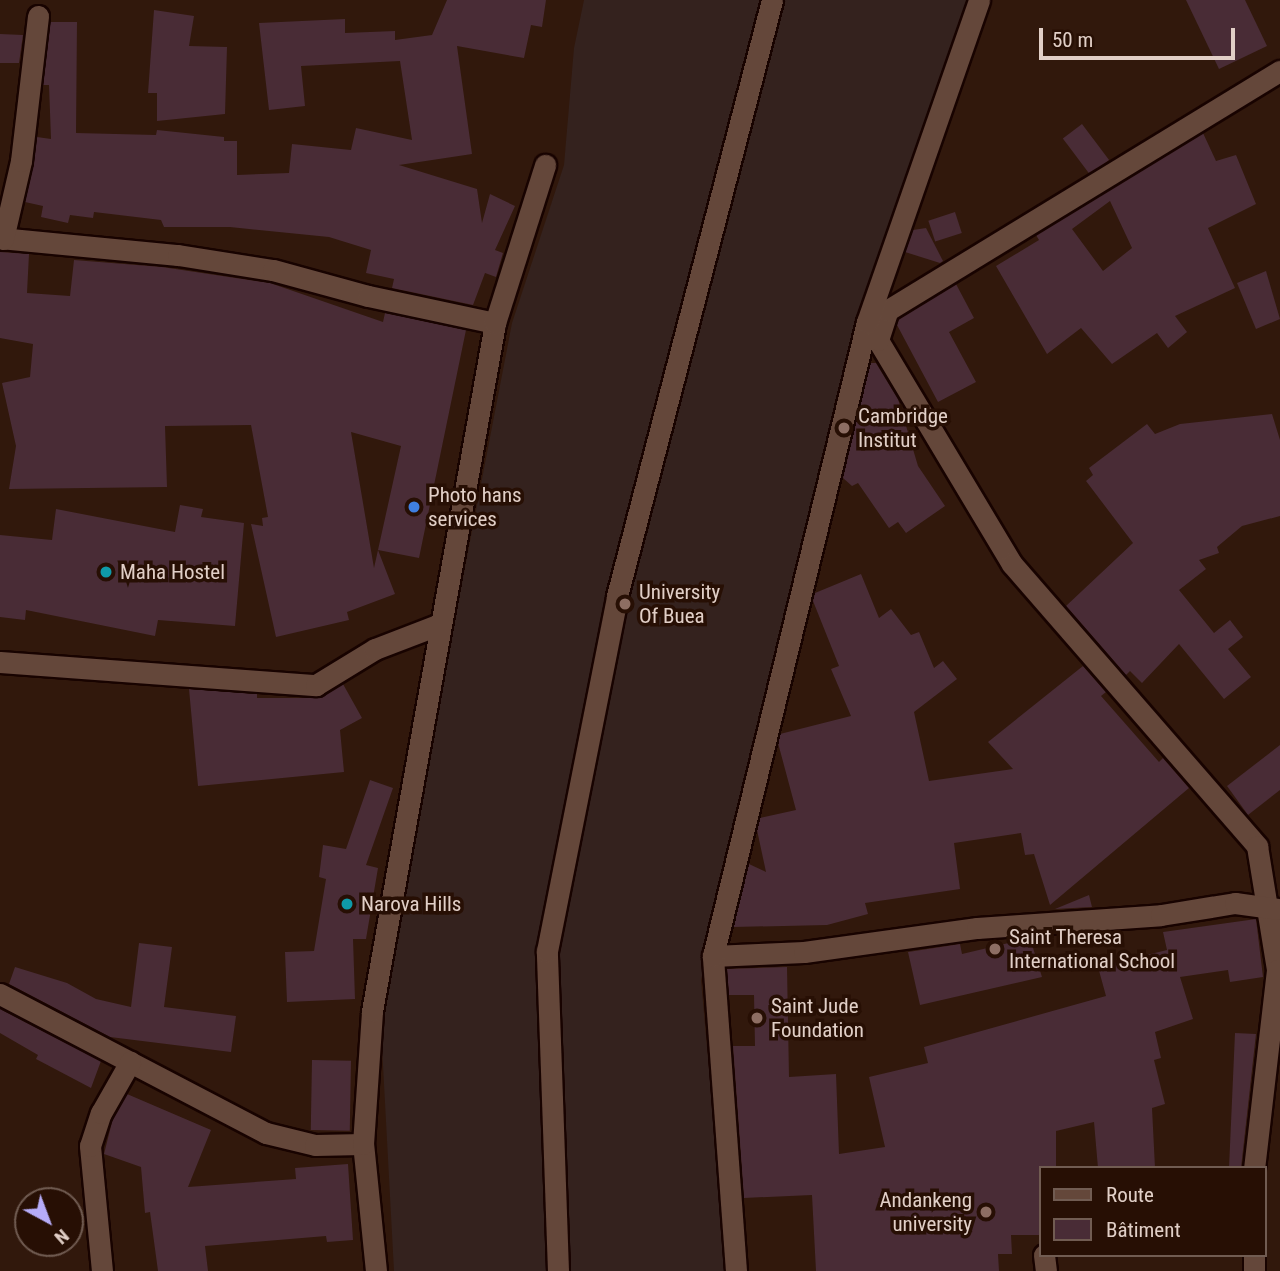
<!DOCTYPE html>
<html>
<head>
<meta charset="utf-8">
<style>
	body { margin:0 }
	#map { position:relative; width:1280px; height:1271px; overflow:hidden; background:#31180c; font-family:"Roboto Condensed",sans-serif }
	div>[style] { position:absolute }
	[style*='--x'] { left:calc(var(--x)*1px); top:calc(var(--y)*1px); width:calc(var(--w)*1px); rotate:calc(var(--a)*1deg) }
	.education>* { inset:0; background:#34221e }
	.building>* { inset:0; background:#492c36; transform-origin:0 0 }
	.roads { filter:drop-shadow(2px 0 #180300) drop-shadow(-2px 0 #180300) drop-shadow(0 2px #180300) drop-shadow(0 -2px #180300) }
	.minor>* { height:21px; margin:-10.5px; padding:0 10.5px; transform-origin:10.5px; border-radius:10.5px; background:#64473a }
	.dots>* { width:19px; height:19px; translate:-50% -50%; box-sizing:border-box; border:4px solid #270f04; border-radius:50% }
	span { translate:-50% -50%; white-space:nowrap; text-align:center; line-height:1.15; -webkit-text-stroke:7px #270f04; paint-order:stroke }
	.poi-label { font-size:21px; color:#e1cfc7 }
	.left { translate:0 -50%; text-align:left }
	.right { translate:-100% -50%; text-align:right }
	.legend { position:absolute; left:1039px; top:1166px; width:228px; height:91px; box-sizing:border-box; background:#270f04; border:2px solid #715c52; margin:0; padding:9px 12px; list-style:none; font-size:21px; color:#e1cfc7 }
	.legend li { display:flex; align-items:center; gap:14px; height:35px }
	.legend b { width:35px; border:2px solid #715c52 }
	.north { position:absolute; left:14px; top:1187px; width:70px; height:70px; box-sizing:border-box; background:#270f04; border:2px solid #715c52; border-radius:50%; rotate:139deg; font-size:19px; font-weight:700; line-height:28px; text-align:center; color:#e1cfc7 }
	.north::after { content:''; display:block; margin:auto; width:24px; height:32px; background:#b6acf8; clip-path:polygon(50% 0,100% 100%,50% 72%,0 100%) }
	.scale { position:absolute; left:1039px; top:28px; width:196px; height:32px; box-sizing:border-box; border:4px solid #e1cfc7; border-top:0; padding-left:9px; font-size:21px; line-height:24px; white-space:nowrap; color:#e1cfc7; -webkit-text-stroke:5px #270f04; paint-order:stroke }
</style>
</head>
<body>
<div id="map">
	<div class="education">
		<i style="clip-path:polygon(584px 0,971px 0,869px 282px,701px 980px,727px 1271px,394px 1271px,380px 1009px,512px 323px,564px 165px,574px 48px)"></i>
	</div>
	<div class="building">
		<i style="clip-path:polygon(447px 0,546px 0,542px 27px,531px 25px,524px 58px,457px 46px,472px 154px,399px 165px,477px 189px,482px 223px,490px 194px,515px 206px,495px 250px,503px 253px,496px 277px,485px 273px,473px 305px,392px 288px,394px 279px,366px 273px,371px 250px,329px 237px,230px 227px,164px 227px,161px 220px,94px 212px,93px 218px,70px 215px,68px 223px,41px 217px,43px 206px,25px 202px,37px 137px,51px 139px,49px 85px,43px 85px,50px 22px,77px 22px,76px 133px,156px 135px,157px 130px,224px 137px,224px 141px,237px 141px,237px 175px,289px 173px,292px 144px,351px 150px,356px 128px,412px 140px,400px 61px,301px 66px,305px 106px,269px 110px,259px 23px,345px 19px,345px 33px,395px 31px,395px 40px,432px 35px)"></i>
		<i style="clip-path:polygon(1186px 0,1245px 0,1267px 46px,1219px 69px)"></i>
		<i style="clip-path:polygon(154px 10px,194px 16px,189px 46px,227px 47px,225px 114px,157px 121px,157px 93px,148px 93px)"></i>
		<i style="clip-path:polygon(0 34px,23px 35px,19px 63px,0 63px)"></i>
		<i style="left:1082px;top:124px;width:45px;height:24px;rotate:53deg"></i>
		<i style="clip-path:polygon(evenodd,1203px 133px,1216px 161px,1236px 155px,1256px 204px,1208px 228px,1235px 288px,1175px 316px,1187px 332px,1168px 348px,1157px 333px,1112px 364px,1081px 328px,1047px 354px,996px 266px,1039px 240px,1036px 235px,1203px 133px,1110px 201px,1132px 248px,1103px 271px,1072px 229px,1110px 201px)"></i>
		<i style="left:955px;top:212px;width:22px;height:28px;rotate:72deg"></i>
		<i style="clip-path:polygon(926px 228px,943px 261px,940px 263px,905px 252px,913px 230px)"></i>
		<i style="clip-path:polygon(0 252px,29px 254px,27px 293px,70px 296px,74px 260px,162px 267px,270px 283px,383px 322px,385px 313px,466px 330px,419px 558px,378px 550px,401px 446px,351px 432px,374px 568px,378px 550px,395px 594px,347px 612px,349px 620px,276px 637px,251px 524px,263px 526px,262px 518px,268px 517px,251px 425px,165px 426px,167px 487px,9px 489px,16px 446px,2px 383px,30px 377px,33px 344px,0 338px)"></i>
		<i style="clip-path:polygon(1266px 271px,1280px 319px,1256px 329px,1237px 283px)"></i>
		<i style="clip-path:polygon(956px 284px,974px 318px,949px 332px,976px 382px,938px 402px,897px 325px,899px 319px)"></i>
		<i style="clip-path:polygon(870px 363px,876px 363px,898px 399px,918px 466px,945px 506px,906px 533px,898px 522px,889px 528px,858px 483px,852px 486px,843px 478px)"></i>
		<i style="clip-path:polygon(1272px 414px,1280px 440px,1280px 516px,1242px 526px,1217px 547px,1219px 553px,1199px 560px,1206px 569px,1179px 590px,1214px 633px,1230px 620px,1243px 637px,1228px 649px,1251px 677px,1224px 699px,1179px 644px,1142px 683px,1130px 671px,1126px 675px,1066px 606px,1133px 543px,1086px 481px,1093px 475px,1089px 468px,1147px 424px,1155px 434px,1180px 424px)"></i>
		<i style="clip-path:polygon(180px 505px,203px 509px,201px 517px,244px 523px,235px 626px,158px 620px,155px 636px,26px 610px,25px 620px,0 617px,0 535px,52px 540px,56px 509px,175px 532px)"></i>
		<i style="clip-path:polygon(861px 574px,879px 618px,891px 609px,911px 635px,919px 632px,934px 668px,943px 661px,957px 679px,914px 712px,929px 781px,1013px 769px,988px 742px,1083px 666px,1106px 692px,1101px 696px,1159px 762px,1163px 758px,1189px 788px,1050px 905px,1034px 854px,1025px 855px,1021px 833px,954px 843px,960px 889px,865px 903px,868px 914px,827px 925px,733px 927px,749px 864px,766px 872px,757px 830px,760px 818px,796px 810px,778px 743px,780px 734px,851px 716px,831px 669px,839px 666px,813px 601px,815px 593px)"></i>
		<i style="clip-path:polygon(343px 684px,362px 718px,340px 730px,344px 772px,198px 786px,189px 689px,257px 694px,257px 698px,315px 698px)"></i>
		<i style="clip-path:polygon(1280px 745px,1280px 790px,1248px 815px,1227px 786px)"></i>
		<i style="clip-path:polygon(370px 780px,393px 788px,366px 865px,378px 868px,366px 939px,353px 939px,355px 999px,287px 1002px,285px 952px,314px 951px,326px 879px,319px 877px,323px 845px,346px 849px)"></i>
		<i style="clip-path:polygon(1089px 895px,1092px 907px,1055px 909px)"></i>
		<i style="clip-path:polygon(1256px 919px,1263px 977px,1230px 982px,1228px 970px,1180px 977px,1193px 1019px,1155px 1032px,1161px 1058px,1154px 1060px,1165px 1104px,1152px 1108px,1155px 1168px,1098px 1168px,1094px 1122px,1056px 1131px,1056px 1168px,1040px 1168px,1040px 1235px,1011px 1235px,1012px 1254px,998px 1254px,999px 1271px,816px 1271px,812px 1195px,744px 1198px,733px 1046px,755px 1046px,754px 995px,729px 995px,727px 969px,787px 967px,789px 1077px,836px 1074px,839px 1154px,885px 1147px,869px 1077px,928px 1063px,924px 1047px,1106px 996px,1098px 967px,1167px 950px,1163px 932px)"></i>
		<i style="clip-path:polygon(1030px 938px,1042px 977px,920px 1005px,908px 952px,960px 944px,962px 954px)"></i>
		<i style="clip-path:polygon(139px 943px,172px 947px,164px 1007px,236px 1016px,231px 1052px,110px 1037px,9px 984px,15px 967px,67px 983px,96px 999px,131px 1007px)"></i>
		<i style="clip-path:polygon(0 1009px,101px 1061px,91px 1088px,36px 1059px,38px 1055px,0 1033px)"></i>
		<i style="clip-path:polygon(1235px 1033px,1256px 1034px,1241px 1168px,1229px 1168px)"></i>
		<i style="left:312px;top:1060px;width:39px;height:70px;rotate:1deg"></i>
		<i style="clip-path:polygon(127px 1094px,211px 1130px,188px 1187px,296px 1179px,295px 1168px,348px 1164px,353px 1240px,327px 1242px,326px 1236px,205px 1246px,208px 1271px,158px 1271px,150px 1212px,145px 1213px,141px 1167px,104px 1154px,113px 1118px)"></i>
	</div>
	<div class="roads">
		<div class="minor">
			<i style="--x:0;--y:238;--w:179;--a:5.5"></i>
			<i style="--x:178;--y:255;--w:96;--a:9"></i>
			<i style="--x:273;--y:270;--w:98;--a:15.3"></i>
			<i style="--x:368;--y:296;--w:130;--a:12"></i>
			<i style="--x:3;--y:239;--w:80;--a:-77"></i>
			<i style="--x:21;--y:161;--w:146;--a:-83.3"></i>
			<i style="--x:867;--y:322;--w:282;--a:59.1"></i>
			<i style="--x:1012;--y:564;--w:374;--a:49"></i>
			<i style="--x:1257;--y:846;--w:126;--a:80.8"></i>
			<i style="--x:1277;--y:970;--w:199;--a:96.6"></i>
			<i style="--x:878;--y:340;--w:32;--a:-72"></i>
			<i style="--x:888;--y:310;--w:459;--a:-31.4"></i>
			<i style="--x:0;--y:662;--w:317;--a:4.2"></i>
			<i style="--x:316;--y:685;--w:69;--a:-31.4"></i>
			<i style="--x:375;--y:649;--w:70;--a:-21"></i>
			<i style="--x:713;--y:956;--w:91;--a:-2.5"></i>
			<i style="--x:804;--y:952;--w:175;--a:-7.9"></i>
			<i style="--x:977;--y:928;--w:184;--a:-4"></i>
			<i style="--x:1161;--y:915;--w:75;--a:-9.2"></i>
			<i style="--x:1235;--y:903;--w:43;--a:7.9"></i>
			<i style="--x:0;--y:994;--w:300;--a:27.6"></i>
			<i style="--x:266;--y:1133;--w:50;--a:13.8"></i>
			<i style="--x:315;--y:1145;--w:48;--a:-1.2"></i>
			<i style="--x:1044;--y:1255;--w:16;--a:83"></i>
			<i style="--x:1254;--y:1255;--w:16;--a:90"></i>
			<i style="--x:102;--y:1271;--w:126;--a:-95.5"></i>
			<i style="--x:90;--y:1146;--w:35;--a:-72"></i>
			<i style="--x:101;--y:1113;--w:59;--a:-60.4"></i>
			<i style="--x:376;--y:1271;--w:128;--a:-95.8"></i>
			<i style="--x:363;--y:1144;--w:133;--a:-86.1"></i>
			<i style="--x:372;--y:1011;--w:699;--a:-79.86"></i>
			<i style="--x:495;--y:323;--w:166;--a:-72.4"></i>
			<i style="--x:558;--y:1271;--w:320;--a:-92"></i>
			<i style="--x:547;--y:951;--w:362;--a:-78.8"></i>
			<i style="--x:617;--y:596;--w:616;--a:-75.42"></i>
			<i style="--x:736;--y:1271;--w:316;--a:-94.2"></i>
			<i style="--x:713;--y:956;--w:652;--a:-76.35"></i>
			<i style="--x:867;--y:322;--w:341;--a:-70.8"></i>
		</div>
	</div>
	<div class="dots">
		<i style="left:844px;top:428px;background:#8d6e63"></i>
		<i style="left:414px;top:507px;background:#3f7fe0"></i>
		<i style="left:106px;top:572px;background:#0f9aa8"></i>
		<i style="left:625px;top:604px;background:#8d6e63"></i>
		<i style="left:347px;top:904px;background:#0f9aa8"></i>
		<i style="left:995px;top:949px;background:#8d6e63"></i>
		<i style="left:757px;top:1018px;background:#8d6e63"></i>
		<i style="left:986px;top:1212px;background:#8d6e63"></i>
	</div>
	<div class="poi-label">
		<span class="left" style="left:858px;top:428px">Cambridge<br>Institut</span>
		<span class="left" style="left:428px;top:507px">Photo hans<br>services</span>
		<span class="left" style="left:120px;top:572px">Maha Hostel</span>
		<span class="left" style="left:639px;top:604px">University<br>Of Buea</span>
		<span class="left" style="left:361px;top:904px">Narova Hills</span>
		<span class="left" style="left:1009px;top:949px">Saint Theresa<br>International School</span>
		<span class="left" style="left:771px;top:1018px">Saint Jude<br>Foundation</span>
		<span class="right" style="left:972px;top:1212px">Andankeng<br>university</span>
	</div>
	<ul class="legend">
	<li><b style="height:9px;background:#64473a"></b>Route</li>
	<li><b style="height:19px;background:#492c36"></b>Bâtiment</li>
	</ul>
	<div class="north">N</div>
	<div class="scale">50 m</div>
</div>
</body>
</html>
